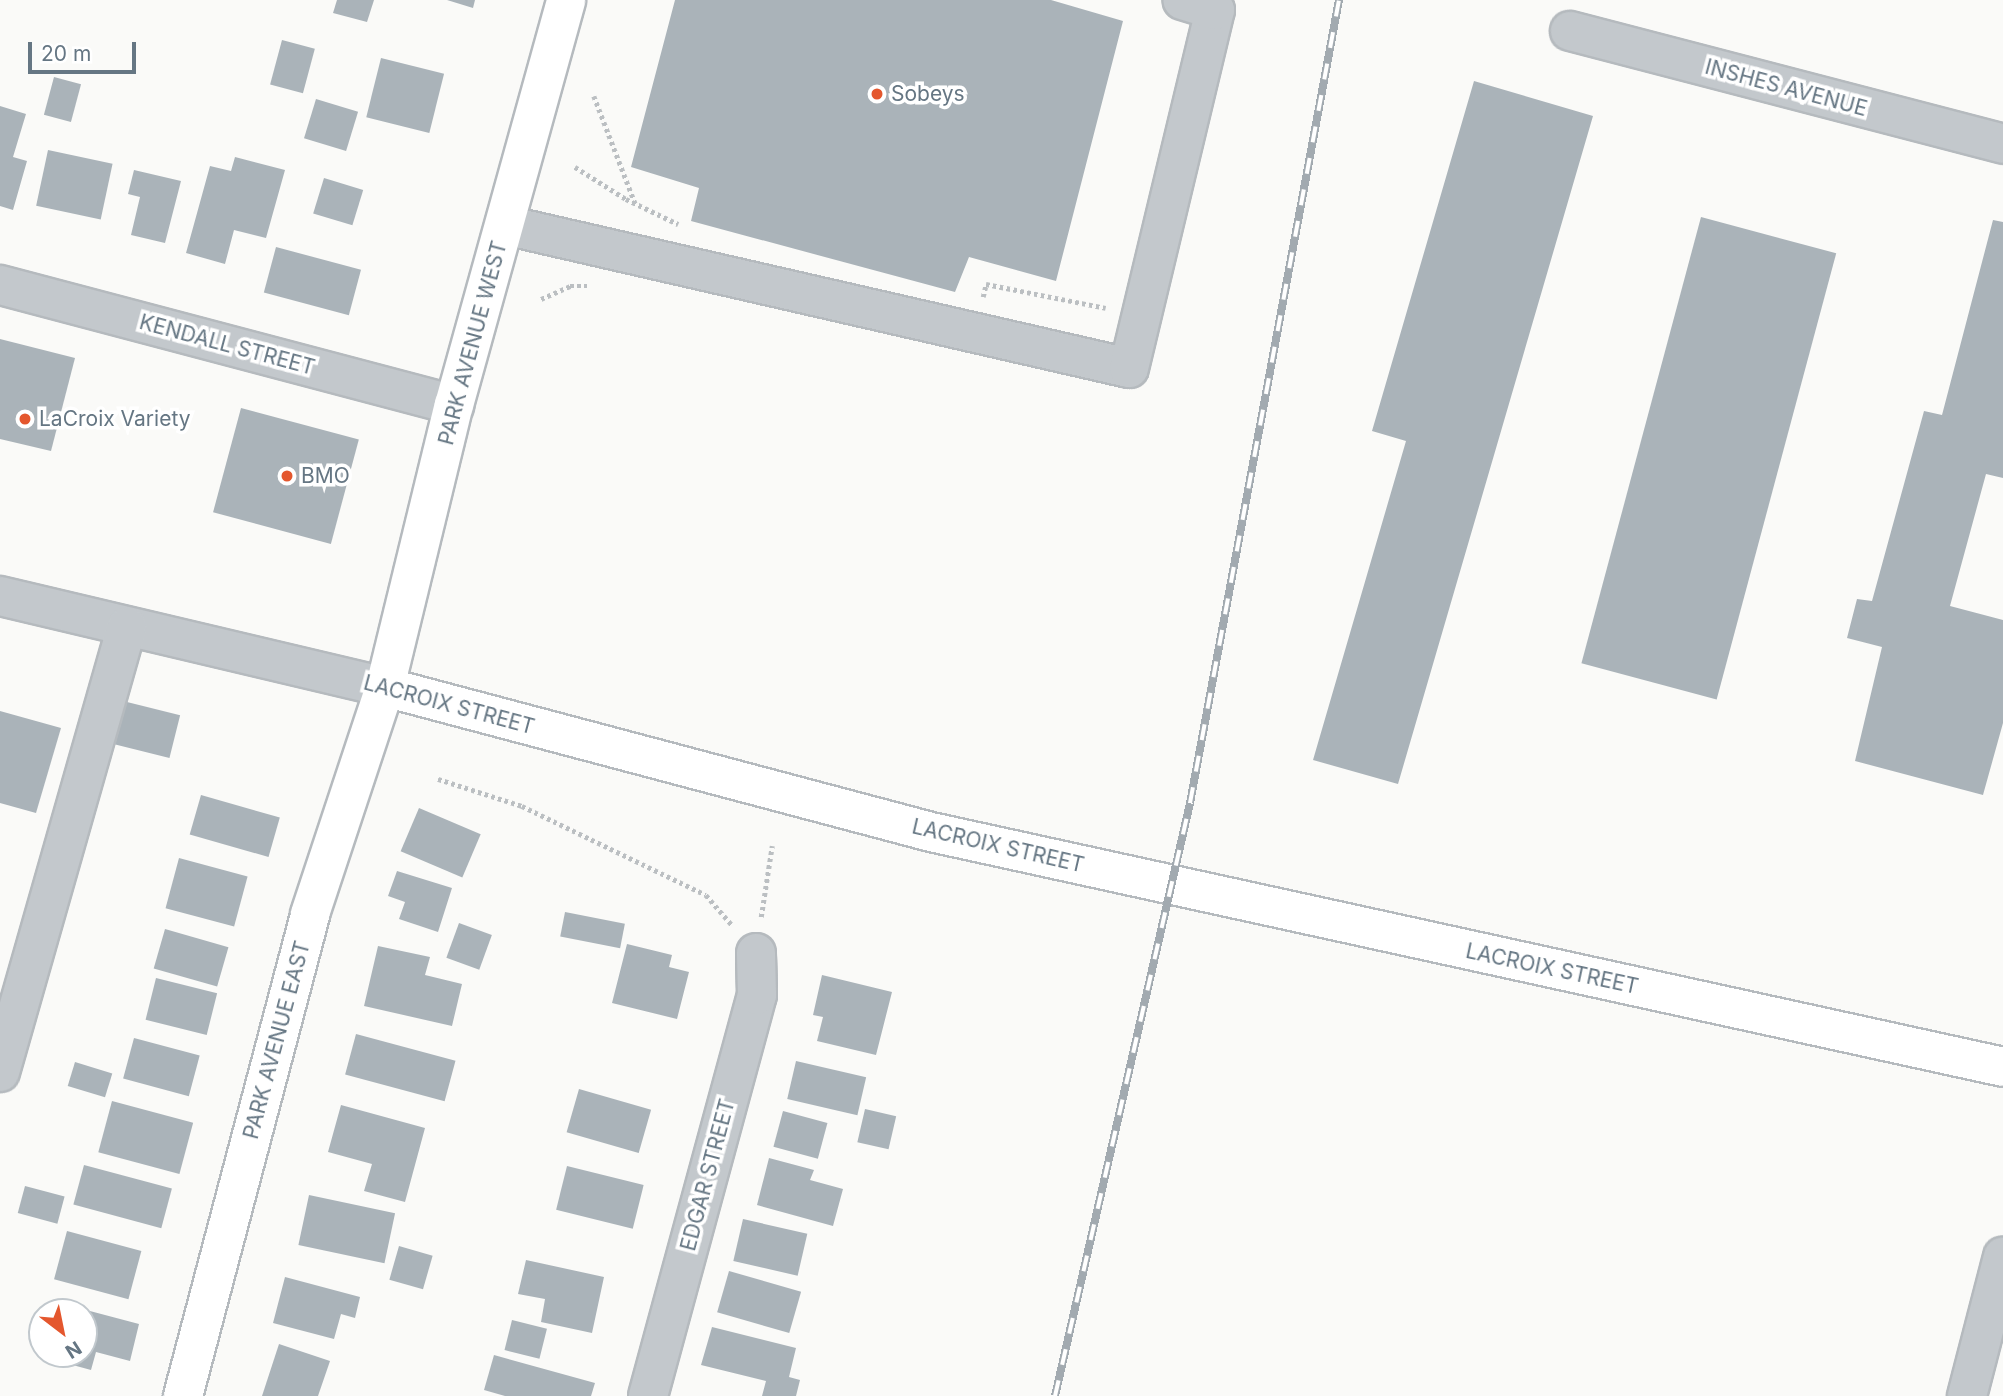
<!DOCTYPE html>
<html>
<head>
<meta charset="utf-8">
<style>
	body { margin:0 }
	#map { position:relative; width:2003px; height:1396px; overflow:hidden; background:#fafaf8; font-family:Inter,sans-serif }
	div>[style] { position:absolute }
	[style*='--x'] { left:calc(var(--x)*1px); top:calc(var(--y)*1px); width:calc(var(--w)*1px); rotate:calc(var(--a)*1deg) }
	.building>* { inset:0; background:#aab3b9; transform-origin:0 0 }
	.path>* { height:4.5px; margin-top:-2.25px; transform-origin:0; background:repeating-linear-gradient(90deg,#bbbfc2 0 3.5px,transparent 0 7px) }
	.roads { filter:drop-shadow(2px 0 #b5babe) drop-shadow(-2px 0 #b5babe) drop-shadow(0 2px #b5babe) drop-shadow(0 -2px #b5babe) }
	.minor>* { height:38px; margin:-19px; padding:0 19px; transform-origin:19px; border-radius:19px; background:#c3c8cc }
	.major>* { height:38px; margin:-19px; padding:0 19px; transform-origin:19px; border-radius:19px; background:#fff }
	.rail>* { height:8px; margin-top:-4px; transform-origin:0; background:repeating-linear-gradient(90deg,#fff 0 16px,#a2aab0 0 32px); box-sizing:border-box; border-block:2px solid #a2aab0 }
	.dots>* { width:19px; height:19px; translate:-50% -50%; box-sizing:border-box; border:4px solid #fff; border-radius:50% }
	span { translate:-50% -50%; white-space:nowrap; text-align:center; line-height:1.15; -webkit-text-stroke:7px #fff; paint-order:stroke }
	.street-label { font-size:21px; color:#657683 }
	.poi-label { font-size:21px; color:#657683 }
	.left { translate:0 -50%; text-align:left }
	.north { position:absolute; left:28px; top:1298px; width:70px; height:70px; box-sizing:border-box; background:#fff; border:2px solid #c1c8cd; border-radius:50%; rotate:148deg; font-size:19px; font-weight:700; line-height:28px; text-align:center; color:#657683 }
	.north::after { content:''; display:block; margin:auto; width:24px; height:32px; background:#e4572e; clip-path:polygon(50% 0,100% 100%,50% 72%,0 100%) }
	.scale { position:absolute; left:28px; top:42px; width:108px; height:32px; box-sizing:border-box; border:4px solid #657683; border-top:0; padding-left:9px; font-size:21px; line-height:24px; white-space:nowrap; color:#657683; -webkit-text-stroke:5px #fff; paint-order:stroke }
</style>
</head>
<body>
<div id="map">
	<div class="building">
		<i style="clip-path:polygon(337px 0,374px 0,367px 22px,333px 13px)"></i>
		<i style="clip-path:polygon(447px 0,475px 0,473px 8px)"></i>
		<i style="clip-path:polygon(675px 0,1051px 0,1123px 21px,1056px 281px,969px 257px,955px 292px,691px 221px,699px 188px,631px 167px)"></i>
		<i style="left:282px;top:40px;width:34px;height:46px;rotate:15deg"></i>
		<i style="left:381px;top:58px;width:65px;height:61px;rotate:14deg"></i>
		<i style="left:54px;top:77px;width:28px;height:39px;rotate:15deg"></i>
		<i style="clip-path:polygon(1474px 81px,1593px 116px,1398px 784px,1313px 760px,1406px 441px,1372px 431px)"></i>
		<i style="left:316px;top:99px;width:44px;height:41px;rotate:17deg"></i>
		<i style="clip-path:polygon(0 106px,26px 114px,13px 157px,27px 161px,13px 210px,0 206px)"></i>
		<i style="left:48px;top:150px;width:66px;height:57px;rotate:12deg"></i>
		<i style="clip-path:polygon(235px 157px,285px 170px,266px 238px,234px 230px,225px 264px,186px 253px,210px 166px,231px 171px)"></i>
		<i style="clip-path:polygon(134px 170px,181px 181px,165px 243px,131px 235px,140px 197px,128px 194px)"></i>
		<i style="left:324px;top:178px;width:41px;height:37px;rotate:17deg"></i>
		<i style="left:1701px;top:217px;width:140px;height:462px;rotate:15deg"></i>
		<i style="clip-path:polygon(1993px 220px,2003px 222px,2003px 478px,1986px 474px,1950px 606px,2003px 620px,2003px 723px,1983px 795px,1855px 761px,1882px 647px,1847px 638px,1857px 599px,1872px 601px,1924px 411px,1942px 415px)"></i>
		<i style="left:276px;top:247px;width:88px;height:47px;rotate:15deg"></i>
		<i style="clip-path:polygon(0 339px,75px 358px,51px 451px,0 439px)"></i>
		<i style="left:241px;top:408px;width:122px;height:108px;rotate:15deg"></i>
		<i style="left:119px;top:700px;width:63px;height:44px;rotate:14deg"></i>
		<i style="clip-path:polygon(0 711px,61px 728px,36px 813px,0 803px)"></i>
		<i style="left:201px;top:795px;width:82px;height:41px;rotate:16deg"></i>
		<i style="left:419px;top:808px;width:67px;height:47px;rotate:23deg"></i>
		<i style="left:179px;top:858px;width:71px;height:52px;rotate:15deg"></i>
		<i style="clip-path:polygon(397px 871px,452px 888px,438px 932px,399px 919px,405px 902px,388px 896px)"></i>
		<i style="left:565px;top:912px;width:61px;height:25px;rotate:11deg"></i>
		<i style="left:459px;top:923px;width:35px;height:37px;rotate:20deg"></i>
		<i style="left:165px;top:929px;width:66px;height:41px;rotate:16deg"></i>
		<i style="clip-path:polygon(627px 944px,672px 955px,669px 967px,689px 972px,677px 1019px,612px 1003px)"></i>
		<i style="clip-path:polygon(378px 946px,430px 957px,425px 975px,462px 984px,452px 1026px,364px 1006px)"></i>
		<i style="clip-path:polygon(822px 975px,892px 992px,876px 1055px,817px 1041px,823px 1017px,813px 1015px)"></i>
		<i style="left:156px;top:978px;width:63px;height:43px;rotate:14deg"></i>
		<i style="left:356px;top:1034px;width:103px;height:42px;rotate:15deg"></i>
		<i style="left:134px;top:1038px;width:68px;height:42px;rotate:15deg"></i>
		<i style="left:796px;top:1061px;width:72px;height:39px;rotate:13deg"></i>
		<i style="left:75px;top:1062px;width:39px;height:25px;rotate:17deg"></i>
		<i style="left:579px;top:1089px;width:75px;height:45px;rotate:16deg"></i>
		<i style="left:112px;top:1101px;width:84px;height:53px;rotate:15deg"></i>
		<i style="clip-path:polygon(341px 1105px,425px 1128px,405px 1202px,364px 1191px,372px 1164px,328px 1152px)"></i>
		<i style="left:865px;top:1109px;width:32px;height:34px;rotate:13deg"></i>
		<i style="left:783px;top:1111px;width:46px;height:37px;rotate:15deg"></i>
		<i style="clip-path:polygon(769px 1158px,814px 1170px,810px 1180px,843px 1189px,833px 1226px,757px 1205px)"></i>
		<i style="left:84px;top:1165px;width:91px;height:41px;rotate:15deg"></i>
		<i style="left:567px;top:1166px;width:79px;height:45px;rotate:14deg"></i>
		<i style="left:25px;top:1186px;width:41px;height:28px;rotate:15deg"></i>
		<i style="left:309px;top:1195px;width:88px;height:51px;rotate:12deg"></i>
		<i style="left:743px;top:1219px;width:66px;height:43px;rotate:13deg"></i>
		<i style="left:67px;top:1231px;width:77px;height:50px;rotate:15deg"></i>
		<i style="left:399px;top:1246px;width:35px;height:35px;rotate:16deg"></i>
		<i style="clip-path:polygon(526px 1260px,604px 1277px,592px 1333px,541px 1322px,545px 1299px,518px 1294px)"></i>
		<i style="left:729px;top:1271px;width:75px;height:43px;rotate:16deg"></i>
		<i style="clip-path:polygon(285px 1277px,360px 1297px,355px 1318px,341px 1314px,334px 1339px,273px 1323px)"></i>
		<i style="clip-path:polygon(71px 1306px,139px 1324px,130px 1361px,96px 1352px,91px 1370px,58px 1361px,60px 1354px,84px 1354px,84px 1312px,70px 1312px)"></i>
		<i style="left:512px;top:1320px;width:36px;height:31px;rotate:14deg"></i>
		<i style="clip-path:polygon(712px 1327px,796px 1348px,789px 1377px,800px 1380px,796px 1396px,762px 1396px,766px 1381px,701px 1365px)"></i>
		<i style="clip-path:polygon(279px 1344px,330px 1361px,318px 1396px,262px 1396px)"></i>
		<i style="clip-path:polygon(494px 1355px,595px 1383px,591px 1396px,505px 1396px,484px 1390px)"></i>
	</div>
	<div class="path">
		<i style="--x:594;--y:96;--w:115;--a:69"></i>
		<i style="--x:575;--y:167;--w:60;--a:32.1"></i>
		<i style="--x:626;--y:199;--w:58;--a:25.7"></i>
		<i style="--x:983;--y:297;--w:13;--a:-77"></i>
		<i style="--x:986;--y:284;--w:122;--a:11.3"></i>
		<i style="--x:541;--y:299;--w:32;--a:-24"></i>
		<i style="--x:570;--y:286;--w:21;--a:0"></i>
		<i style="--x:438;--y:779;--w:88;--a:17.8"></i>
		<i style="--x:522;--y:806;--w:204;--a:25.8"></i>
		<i style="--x:706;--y:895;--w:40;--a:49"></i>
		<i style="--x:761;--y:917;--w:72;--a:-81.2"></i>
	</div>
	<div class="roads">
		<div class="minor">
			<i style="--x:1570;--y:31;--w:448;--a:14.6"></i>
			<i style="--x:505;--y:225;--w:640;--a:12.91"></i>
			<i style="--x:1129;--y:368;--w:368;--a:-76.5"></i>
			<i style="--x:1215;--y:10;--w:34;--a:-163"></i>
			<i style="--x:0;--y:285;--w:470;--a:14.8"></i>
			<i style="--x:0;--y:596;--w:396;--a:13.3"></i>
			<i style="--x:0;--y:1072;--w:463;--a:-74.1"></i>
			<i style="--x:648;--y:1396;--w:416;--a:-74.8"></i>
			<i style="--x:757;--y:995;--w:42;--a:-91.4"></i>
			<i style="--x:1967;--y:1396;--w:144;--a:-75.5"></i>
		</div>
		<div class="major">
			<i style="--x:385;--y:687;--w:565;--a:14.87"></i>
			<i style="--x:931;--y:832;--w:1097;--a:12.36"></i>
			<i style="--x:183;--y:1396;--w:498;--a:-75.2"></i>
			<i style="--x:310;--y:914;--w:239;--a:-71.7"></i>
			<i style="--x:385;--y:687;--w:290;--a:-76.3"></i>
			<i style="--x:454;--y:405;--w:420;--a:-74.5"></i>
		</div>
	</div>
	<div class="rail">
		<i style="--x:1055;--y:1396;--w:608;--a:-77.17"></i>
		<i style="--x:1190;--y:803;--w:817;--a:-79.49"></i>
	</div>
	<div class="dots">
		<i style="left:877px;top:94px;background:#e4572e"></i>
		<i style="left:25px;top:419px;background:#e4572e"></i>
		<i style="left:287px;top:476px;background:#e4572e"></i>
	</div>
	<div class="street-label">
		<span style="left:1786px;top:88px;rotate:15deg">INSHES AVENUE</span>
		<span style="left:473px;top:343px;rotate:-75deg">PARK AVENUE WEST</span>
		<span style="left:227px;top:345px;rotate:15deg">KENDALL STREET</span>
		<span style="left:449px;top:705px;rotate:15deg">LACROIX STREET</span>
		<span style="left:998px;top:846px;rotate:13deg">LACROIX STREET</span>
		<span style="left:1552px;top:969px;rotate:12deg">LACROIX STREET</span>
		<span style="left:277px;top:1040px;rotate:-75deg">PARK AVENUE EAST</span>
		<span style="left:708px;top:1175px;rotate:-75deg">EDGAR STREET</span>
	</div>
	<div class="poi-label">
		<span class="left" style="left:891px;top:94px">Sobeys</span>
		<span class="left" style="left:39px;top:419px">LaCroix Variety</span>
		<span class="left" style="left:301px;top:476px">BMO</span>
	</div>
	<div class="north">N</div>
	<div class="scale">20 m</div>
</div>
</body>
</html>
